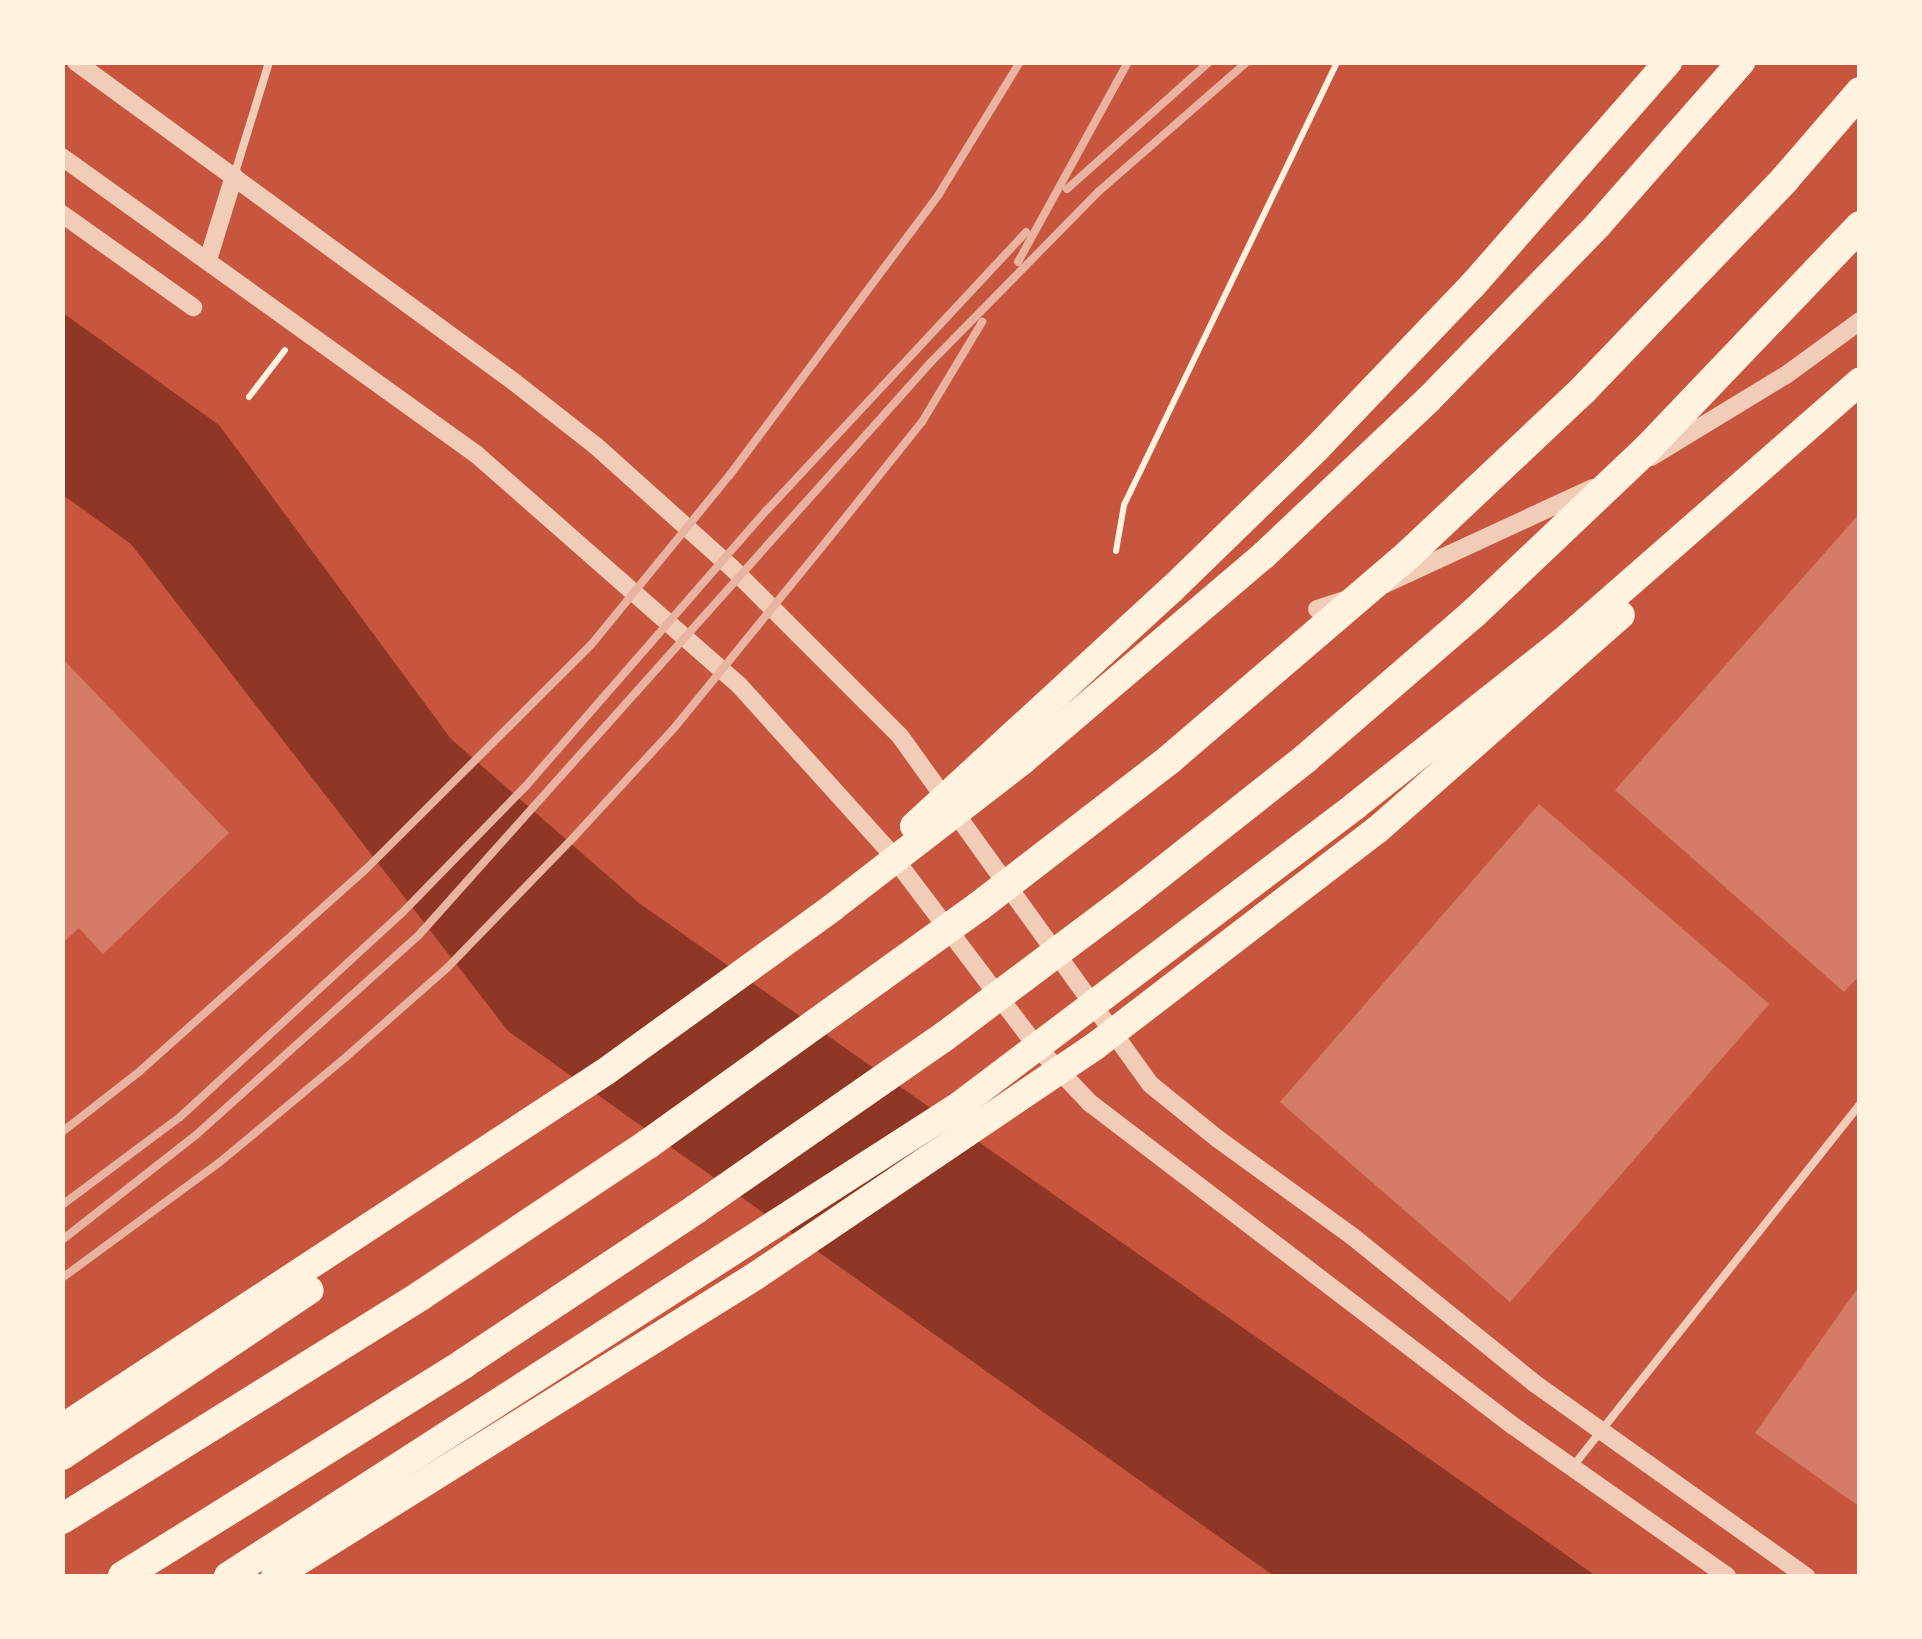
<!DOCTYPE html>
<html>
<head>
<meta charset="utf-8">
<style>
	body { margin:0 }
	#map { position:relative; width:1922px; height:1639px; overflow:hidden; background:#c8553d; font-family:Spectral,serif }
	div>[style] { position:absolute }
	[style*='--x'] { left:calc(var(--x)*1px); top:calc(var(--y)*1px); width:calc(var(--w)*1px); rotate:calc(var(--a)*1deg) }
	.water>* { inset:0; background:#8f3625 }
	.building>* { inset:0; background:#d67c66; transform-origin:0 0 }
	.path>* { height:6px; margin:-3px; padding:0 3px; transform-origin:3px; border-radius:3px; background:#fff3e0 }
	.service>* { height:8px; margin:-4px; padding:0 4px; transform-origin:4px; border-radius:4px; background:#f1ccb7 }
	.tertiary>* { height:18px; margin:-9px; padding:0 9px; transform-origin:9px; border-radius:9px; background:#f1ccb7 }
	.trunk>* { height:28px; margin:-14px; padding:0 14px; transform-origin:14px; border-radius:14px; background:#fff3e0 }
	.motorway>* { height:30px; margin:-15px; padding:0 15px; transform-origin:15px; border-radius:15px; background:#fff3e0 }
	.rail>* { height:8px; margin:-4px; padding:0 4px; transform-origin:4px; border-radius:4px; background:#e9b49f }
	span { translate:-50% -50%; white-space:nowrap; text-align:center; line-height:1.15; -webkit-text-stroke:10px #fff3e0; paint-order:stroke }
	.frame { position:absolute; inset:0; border:65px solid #fff3e0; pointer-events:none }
</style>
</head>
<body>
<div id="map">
	<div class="water">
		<i style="clip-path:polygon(63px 313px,219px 425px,451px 739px,639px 903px,1596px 1576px,1274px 1576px,508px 1031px,131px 544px,63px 495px)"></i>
	</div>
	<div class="building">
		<i style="clip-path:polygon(1860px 513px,1860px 975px,1844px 992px,1615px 790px)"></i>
		<i style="clip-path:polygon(62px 658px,229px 833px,103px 954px,79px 928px,62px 944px)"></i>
		<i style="left:1539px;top:804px;width:305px;height:395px;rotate:41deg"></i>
		<i style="clip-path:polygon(1860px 1285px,1860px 1507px,1755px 1433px)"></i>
	</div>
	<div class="path">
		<i style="--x:249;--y:397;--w:59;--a:-52.5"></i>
		<i style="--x:1116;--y:551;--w:47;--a:-80.1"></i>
		<i style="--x:1124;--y:505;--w:492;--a:-64.3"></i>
	</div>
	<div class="service">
		<i style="--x:234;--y:176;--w:119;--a:-72.9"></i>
		<i style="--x:1574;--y:1465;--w:461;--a:-51.6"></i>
	</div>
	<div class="tertiary">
		<i style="--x:76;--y:62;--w:541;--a:36.13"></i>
		<i style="--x:513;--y:381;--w:105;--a:38.1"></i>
		<i style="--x:596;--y:446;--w:181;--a:41.9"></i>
		<i style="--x:731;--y:567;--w:239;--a:45"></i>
		<i style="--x:900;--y:736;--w:428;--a:54.3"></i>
		<i style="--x:1150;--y:1084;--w:87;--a:39"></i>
		<i style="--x:1218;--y:1139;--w:165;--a:35.9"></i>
		<i style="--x:1352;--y:1236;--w:234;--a:38.9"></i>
		<i style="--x:1534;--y:1383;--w:334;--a:35.4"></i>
		<i style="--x:62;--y:157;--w:510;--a:35.66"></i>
		<i style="--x:476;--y:454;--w:350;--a:41.3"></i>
		<i style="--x:739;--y:685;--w:222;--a:47.9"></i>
		<i style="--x:888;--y:850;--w:247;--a:52.9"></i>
		<i style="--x:1037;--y:1047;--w:77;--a:46.6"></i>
		<i style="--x:1090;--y:1103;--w:531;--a:37.34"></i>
		<i style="--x:1512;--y:1425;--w:263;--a:35.1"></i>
		<i style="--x:62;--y:214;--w:161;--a:35.4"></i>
		<i style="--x:208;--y:260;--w:88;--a:-72.8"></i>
		<i style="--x:1651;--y:457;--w:158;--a:-31.3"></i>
		<i style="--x:1786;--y:375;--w:92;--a:-36.1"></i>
		<i style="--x:1385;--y:584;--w:229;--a:-24.8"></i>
		<i style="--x:1317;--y:609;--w:32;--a:-18"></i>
	</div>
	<div class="trunk">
		<i style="--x:914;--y:826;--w:350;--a:-42.6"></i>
		<i style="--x:1172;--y:589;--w:201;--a:-44.2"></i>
		<i style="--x:1316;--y:449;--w:226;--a:-46.3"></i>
		<i style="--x:1472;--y:286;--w:298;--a:-48.8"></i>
		<i style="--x:62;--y:1428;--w:649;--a:-33.25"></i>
		<i style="--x:605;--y:1072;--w:280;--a:-35.8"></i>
		<i style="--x:832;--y:908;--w:240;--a:-37.7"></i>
		<i style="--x:1022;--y:761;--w:318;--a:-40.4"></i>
		<i style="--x:1264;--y:555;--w:226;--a:-43.4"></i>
		<i style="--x:1428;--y:400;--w:244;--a:-45.8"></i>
		<i style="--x:1598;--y:225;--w:217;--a:-48.7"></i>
		<i style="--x:62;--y:1456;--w:298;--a:-33.8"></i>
		<i style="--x:228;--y:1576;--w:870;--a:-32.76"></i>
		<i style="--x:960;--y:1105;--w:495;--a:-37.1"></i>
		<i style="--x:1355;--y:806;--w:272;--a:-38.4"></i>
		<i style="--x:1568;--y:637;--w:388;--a:-41.2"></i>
		<i style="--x:275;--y:1576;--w:568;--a:-31.98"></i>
		<i style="--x:757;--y:1275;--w:407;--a:-34.1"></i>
		<i style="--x:1094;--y:1047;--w:357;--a:-37.5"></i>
		<i style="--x:1377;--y:830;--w:325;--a:-41.4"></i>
	</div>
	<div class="motorway">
		<i style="--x:62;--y:1519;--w:422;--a:-31.9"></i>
		<i style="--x:420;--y:1296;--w:274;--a:-33.7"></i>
		<i style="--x:648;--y:1144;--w:406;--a:-35.7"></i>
		<i style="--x:978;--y:907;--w:242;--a:-37.6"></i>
		<i style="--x:1170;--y:759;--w:315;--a:-40.6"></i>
		<i style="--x:1409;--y:554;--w:239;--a:-43.3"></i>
		<i style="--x:1583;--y:390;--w:292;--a:-46.2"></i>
		<i style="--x:1785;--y:179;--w:115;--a:-49.2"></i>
		<i style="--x:123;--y:1576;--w:401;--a:-31.9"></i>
		<i style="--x:463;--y:1364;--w:280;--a:-33.6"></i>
		<i style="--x:696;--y:1209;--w:303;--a:-34.8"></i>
		<i style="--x:945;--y:1036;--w:230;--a:-36.9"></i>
		<i style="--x:1129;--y:898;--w:226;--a:-38.3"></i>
		<i style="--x:1306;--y:758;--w:221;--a:-40.8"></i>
		<i style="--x:1473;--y:614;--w:240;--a:-43.5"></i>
		<i style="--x:1647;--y:449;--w:308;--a:-46.3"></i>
	</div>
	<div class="rail">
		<i style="--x:1067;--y:189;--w:191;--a:-41.8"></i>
		<i style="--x:1018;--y:262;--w:228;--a:-61.2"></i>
		<i style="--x:62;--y:1132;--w:99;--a:-38"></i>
		<i style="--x:140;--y:1071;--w:302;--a:-41.8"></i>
		<i style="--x:365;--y:870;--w:319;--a:-44.9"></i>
		<i style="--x:591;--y:645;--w:218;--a:-50.8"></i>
		<i style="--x:729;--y:476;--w:352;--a:-53.3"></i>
		<i style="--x:939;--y:194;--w:155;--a:-58.5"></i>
		<i style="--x:62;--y:1205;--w:147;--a:-36.7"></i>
		<i style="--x:180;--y:1117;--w:299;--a:-42.6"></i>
		<i style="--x:400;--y:915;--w:179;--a:-45.7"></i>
		<i style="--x:525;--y:787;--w:368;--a:-48.9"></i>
		<i style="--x:767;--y:510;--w:380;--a:-47"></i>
		<i style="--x:62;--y:1240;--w:170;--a:-38.1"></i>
		<i style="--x:196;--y:1135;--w:298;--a:-41.9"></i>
		<i style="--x:418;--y:936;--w:770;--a:-48.21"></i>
		<i style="--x:931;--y:362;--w:238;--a:-45.5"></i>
		<i style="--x:1098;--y:192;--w:198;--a:-41.1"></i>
		<i style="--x:62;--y:1278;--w:196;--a:-36.3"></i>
		<i style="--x:220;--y:1162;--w:164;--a:-39.8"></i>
		<i style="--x:346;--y:1057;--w:135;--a:-41.4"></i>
		<i style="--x:447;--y:968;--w:181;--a:-45.9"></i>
		<i style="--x:573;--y:838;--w:151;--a:-47.4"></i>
		<i style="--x:675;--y:727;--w:231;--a:-50.8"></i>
		<i style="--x:821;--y:548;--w:161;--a:-51.3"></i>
		<i style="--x:922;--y:422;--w:117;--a:-59"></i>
	</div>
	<div class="frame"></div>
</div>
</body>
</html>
